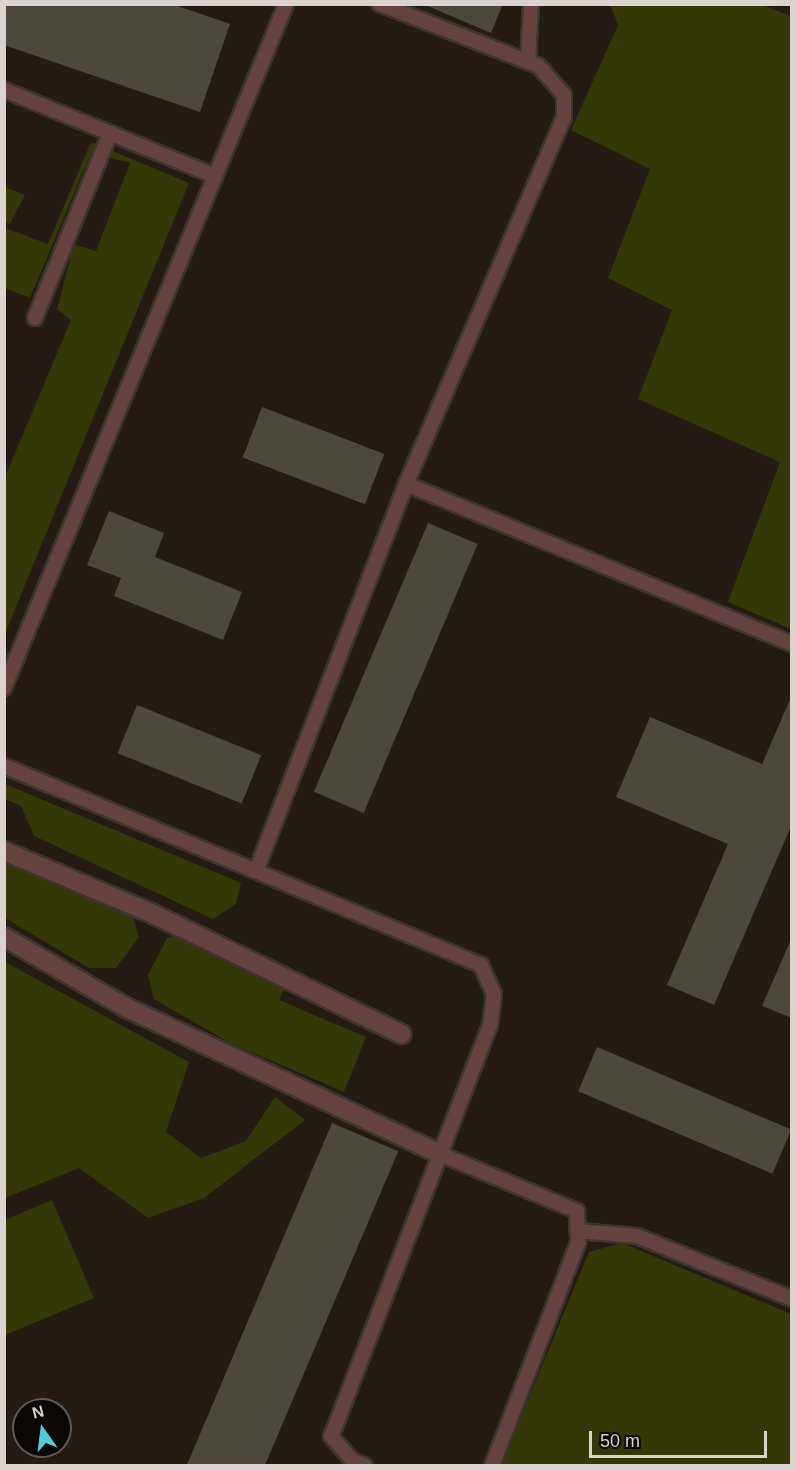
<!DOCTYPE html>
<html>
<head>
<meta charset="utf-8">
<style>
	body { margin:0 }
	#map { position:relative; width:796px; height:1470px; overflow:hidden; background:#241b15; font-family:Helvetica,sans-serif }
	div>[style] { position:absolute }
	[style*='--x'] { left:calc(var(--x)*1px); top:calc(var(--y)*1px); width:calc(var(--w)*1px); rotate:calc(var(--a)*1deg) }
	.green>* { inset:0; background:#343807 }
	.building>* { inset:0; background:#4d483e; transform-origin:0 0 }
	.roads { filter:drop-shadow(2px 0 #3d352f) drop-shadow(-2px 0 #3d352f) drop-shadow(0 2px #3d352f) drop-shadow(0 -2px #3d352f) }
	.service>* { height:14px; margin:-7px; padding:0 7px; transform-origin:7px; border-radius:7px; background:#664340 }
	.minor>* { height:18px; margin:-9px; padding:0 9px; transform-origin:9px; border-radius:9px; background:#664340 }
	span { translate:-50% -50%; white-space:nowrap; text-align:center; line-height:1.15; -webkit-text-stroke:4.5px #0a0705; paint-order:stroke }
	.frame { position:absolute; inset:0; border:6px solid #dad3cf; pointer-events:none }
	.north { position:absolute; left:12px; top:1398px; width:60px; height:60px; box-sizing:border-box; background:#0a0705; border:2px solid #5d5956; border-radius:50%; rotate:346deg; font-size:16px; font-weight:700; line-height:24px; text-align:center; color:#dad3cf }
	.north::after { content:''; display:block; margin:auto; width:21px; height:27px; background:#52cbd8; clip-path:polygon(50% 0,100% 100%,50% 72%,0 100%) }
	.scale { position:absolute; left:589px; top:1431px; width:178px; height:27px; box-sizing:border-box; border:3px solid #dad3cf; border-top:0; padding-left:8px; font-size:18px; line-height:21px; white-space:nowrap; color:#dad3cf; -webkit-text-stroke:4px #0a0705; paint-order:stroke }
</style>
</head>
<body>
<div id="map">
	<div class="green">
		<i style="clip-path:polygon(610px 5px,761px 5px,791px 16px,791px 629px,728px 602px,780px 462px,638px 399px,672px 310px,608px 278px,650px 169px,571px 130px,618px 25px)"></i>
		<i style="clip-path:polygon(91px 142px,189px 183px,5px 634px,5px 477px,71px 320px,57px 309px,74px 244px,96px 251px,130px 163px,91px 153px,30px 298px,5px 288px,5px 228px,48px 244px)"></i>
		<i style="clip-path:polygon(5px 187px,25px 195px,10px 224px,5px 222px)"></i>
		<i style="clip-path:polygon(5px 784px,241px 883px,236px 904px,213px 919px,34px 836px,21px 806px,5px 799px)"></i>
		<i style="clip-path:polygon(5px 859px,132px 914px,139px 937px,116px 968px,89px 968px,5px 918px)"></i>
		<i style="clip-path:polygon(180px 935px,285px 987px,279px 1000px,366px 1037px,344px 1092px,230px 1043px,154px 999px,148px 975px,167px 938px)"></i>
		<i style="clip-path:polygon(5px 962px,189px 1062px,166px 1132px,201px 1158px,246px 1141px,275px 1097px,305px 1120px,204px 1198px,148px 1218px,79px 1168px,5px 1198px)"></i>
		<i style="clip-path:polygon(52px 1200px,94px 1298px,5px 1335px,5px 1220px)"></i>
		<i style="clip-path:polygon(622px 1243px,791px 1314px,791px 1465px,501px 1465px,589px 1252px)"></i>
	</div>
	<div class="building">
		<i style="clip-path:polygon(4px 4px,172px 4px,230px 24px,200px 112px,4px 45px)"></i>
		<i style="clip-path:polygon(423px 4px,503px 4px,491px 33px)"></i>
		<i style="left:262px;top:407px;width:131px;height:54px;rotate:21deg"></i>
		<i style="clip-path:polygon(109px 511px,164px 533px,155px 557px,242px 592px,223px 640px,114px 596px,121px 578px,87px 565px)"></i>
		<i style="left:428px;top:523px;width:54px;height:292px;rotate:23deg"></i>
		<i style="clip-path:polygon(792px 695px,792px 824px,714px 1005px,667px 985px,728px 844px,616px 797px,650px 717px,762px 764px)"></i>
		<i style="left:137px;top:705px;width:134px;height:52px;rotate:22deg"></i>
		<i style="clip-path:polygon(792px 937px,792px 1018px,762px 1006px)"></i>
		<i style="left:597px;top:1047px;width:211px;height:48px;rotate:23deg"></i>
		<i style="left:332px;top:1123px;width:72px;height:372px;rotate:23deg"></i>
	</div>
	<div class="roads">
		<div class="service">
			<i style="--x:528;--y:62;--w:58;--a:-87"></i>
			<i style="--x:4;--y:90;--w:228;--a:22.2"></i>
			<i style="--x:35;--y:318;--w:200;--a:-67.9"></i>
			<i style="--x:406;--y:484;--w:418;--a:22.5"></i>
			<i style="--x:4;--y:688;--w:740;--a:-67.59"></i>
			<i style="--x:4;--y:766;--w:517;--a:22.65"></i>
			<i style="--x:481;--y:965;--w:32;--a:66"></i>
			<i style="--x:494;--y:994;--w:31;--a:97"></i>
			<i style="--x:490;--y:1025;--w:441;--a:111.1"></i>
			<i style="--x:331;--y:1436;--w:32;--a:49"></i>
			<i style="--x:352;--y:1460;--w:14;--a:25"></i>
			<i style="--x:256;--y:871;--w:415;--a:-68.8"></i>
			<i style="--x:406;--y:484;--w:399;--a:-66.7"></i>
			<i style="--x:564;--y:118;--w:23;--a:-90"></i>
			<i style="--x:564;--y:95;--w:38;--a:-131"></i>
			<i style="--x:539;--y:66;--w:171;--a:-158.7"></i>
			<i style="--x:440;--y:1154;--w:148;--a:22.6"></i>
			<i style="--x:577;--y:1211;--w:32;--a:88"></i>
			<i style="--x:578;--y:1243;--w:239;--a:111.1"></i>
			<i style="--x:578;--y:1231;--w:59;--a:4.8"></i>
			<i style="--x:637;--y:1236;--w:167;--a:22.1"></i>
		</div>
		<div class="minor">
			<i style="--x:4;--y:851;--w:162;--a:22.9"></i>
			<i style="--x:153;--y:914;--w:276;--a:25.8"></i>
			<i style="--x:4;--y:937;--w:140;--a:30"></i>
			<i style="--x:125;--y:1007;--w:348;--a:25"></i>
		</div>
	</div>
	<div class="frame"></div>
	<div class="north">N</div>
	<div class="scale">50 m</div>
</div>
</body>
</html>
